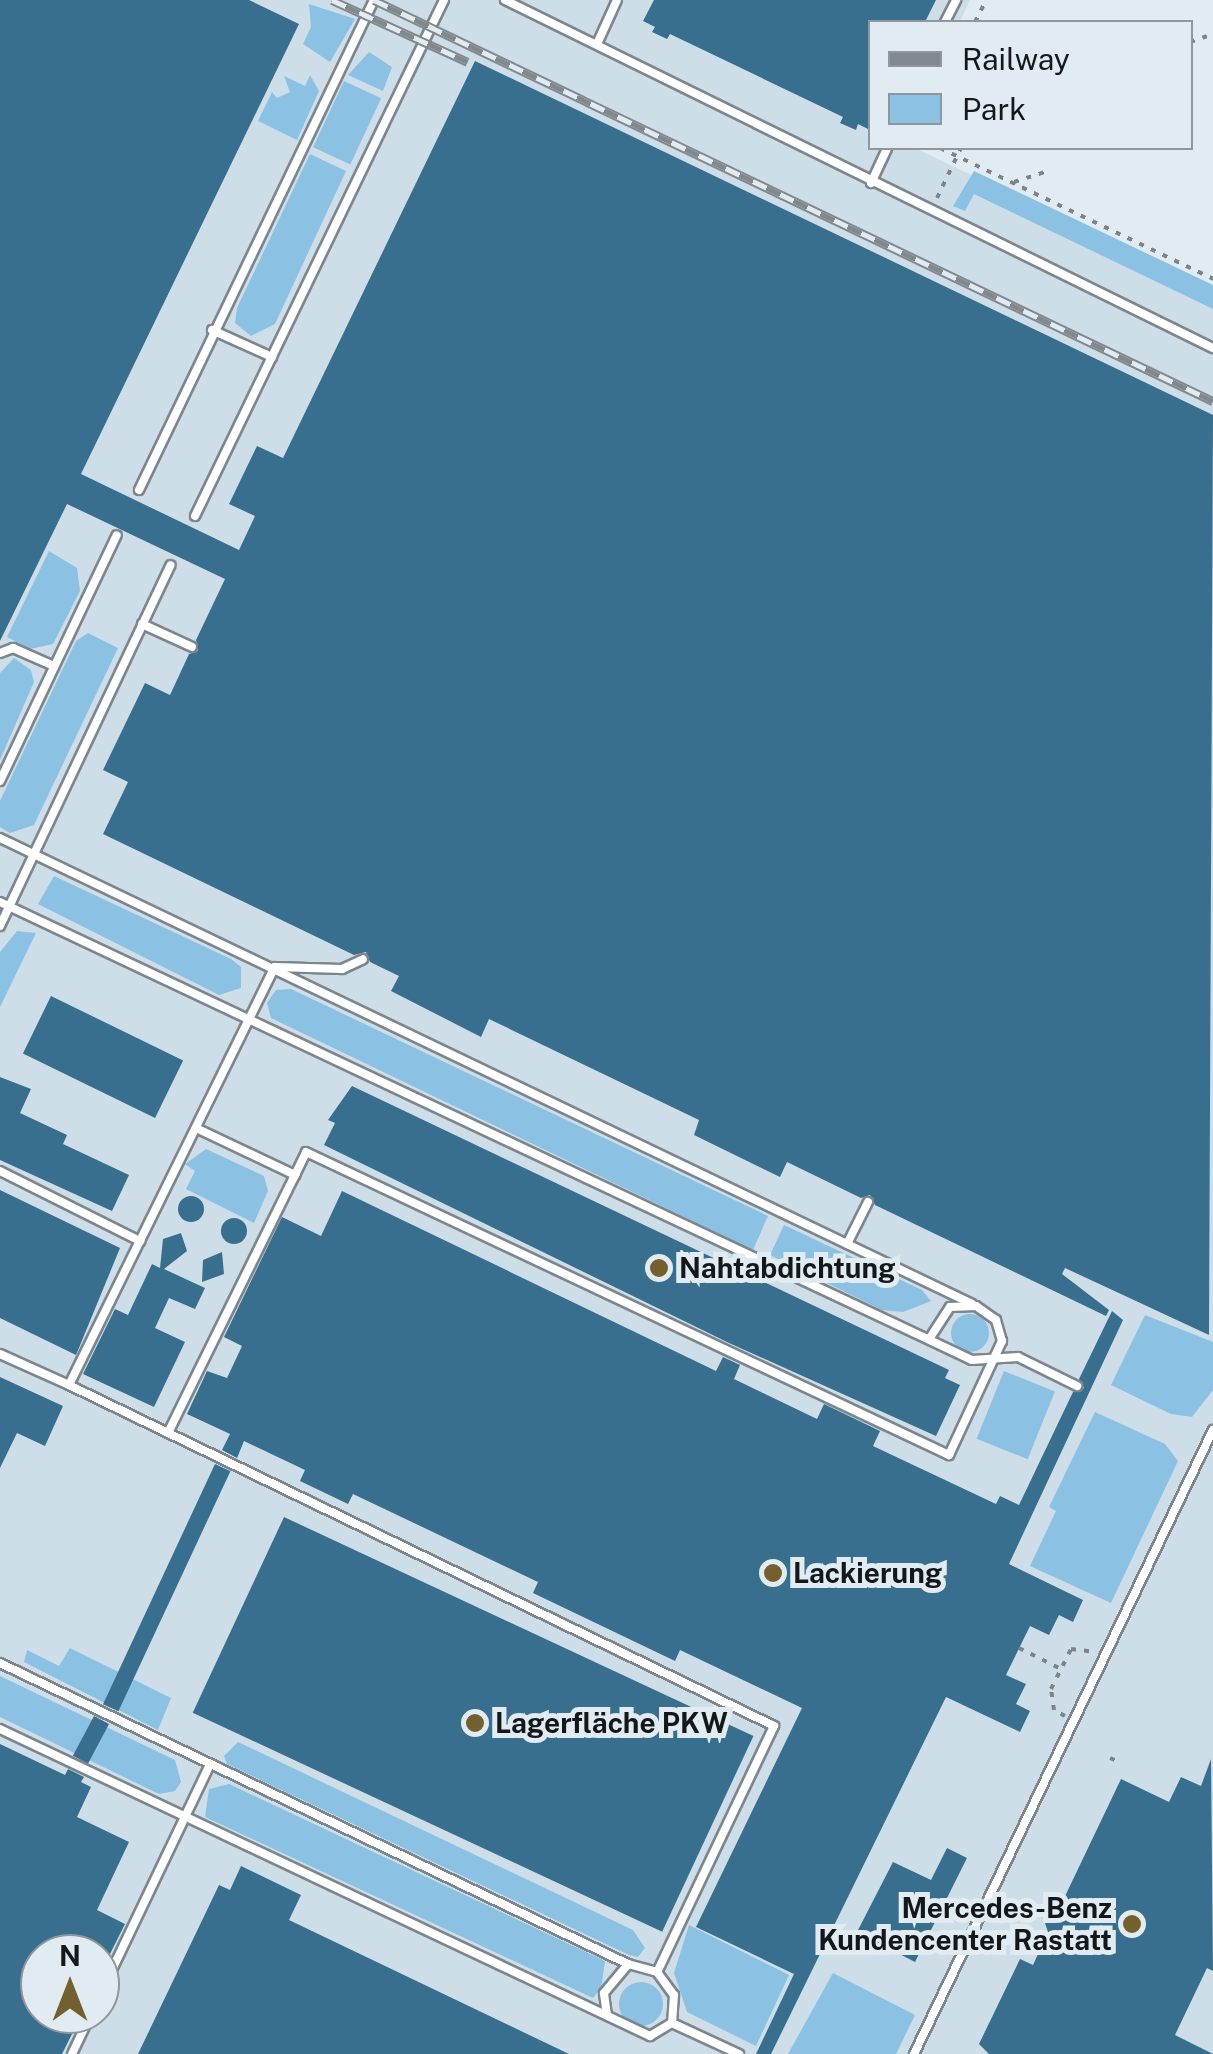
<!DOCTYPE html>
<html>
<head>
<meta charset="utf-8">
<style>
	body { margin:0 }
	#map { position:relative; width:1213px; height:2054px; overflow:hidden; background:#e1ebf2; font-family:"Public Sans",sans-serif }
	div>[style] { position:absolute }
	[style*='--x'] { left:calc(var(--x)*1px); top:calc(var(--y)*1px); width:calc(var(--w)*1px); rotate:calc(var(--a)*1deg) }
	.built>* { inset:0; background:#cddee9 }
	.green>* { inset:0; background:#8bc1e3; transform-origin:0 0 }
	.round { border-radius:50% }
	.building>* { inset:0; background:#386f8e; transform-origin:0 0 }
	.path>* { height:4px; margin-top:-2px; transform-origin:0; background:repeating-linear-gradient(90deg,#7d8489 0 5px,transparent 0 13px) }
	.roads { filter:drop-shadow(2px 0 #7c868c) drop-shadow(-2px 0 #7c868c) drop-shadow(0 2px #7c868c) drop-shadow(0 -2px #7c868c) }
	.lane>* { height:8px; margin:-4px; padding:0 4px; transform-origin:4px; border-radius:4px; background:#fff }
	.rail>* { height:9px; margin-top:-4.5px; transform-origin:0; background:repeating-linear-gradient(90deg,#e1ebf2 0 15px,#82898e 0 30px); box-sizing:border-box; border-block:2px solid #82898e }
	.dots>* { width:28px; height:28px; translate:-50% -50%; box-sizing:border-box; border:5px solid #e1ebf2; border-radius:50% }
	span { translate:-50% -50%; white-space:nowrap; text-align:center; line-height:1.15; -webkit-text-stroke:10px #e1ebf2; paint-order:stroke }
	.poi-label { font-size:28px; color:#14181a; font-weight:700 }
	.left { translate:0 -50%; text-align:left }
	.right { translate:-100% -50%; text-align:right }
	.legend { position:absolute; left:868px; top:20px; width:325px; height:130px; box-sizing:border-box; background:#e1ebf2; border:2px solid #8f979c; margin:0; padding:12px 18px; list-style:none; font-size:30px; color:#14181a }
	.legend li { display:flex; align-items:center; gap:20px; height:50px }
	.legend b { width:50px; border:2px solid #8f979c }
	.north { position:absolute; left:20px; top:1934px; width:100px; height:100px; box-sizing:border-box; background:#e1ebf2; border:2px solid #8f979c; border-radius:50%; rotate:0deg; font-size:28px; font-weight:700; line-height:40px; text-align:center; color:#14181a }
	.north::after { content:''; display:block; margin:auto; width:35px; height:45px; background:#745f2e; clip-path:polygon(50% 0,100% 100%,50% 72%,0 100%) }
</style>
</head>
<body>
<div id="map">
	<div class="built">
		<i style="clip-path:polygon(evenodd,0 0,970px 0,960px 22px,870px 22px,870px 148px,915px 148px,1213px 291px,1213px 2054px,0 2054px,0 0,40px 1954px,100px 1954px,100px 2014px,40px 2014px,40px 1954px)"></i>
	</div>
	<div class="green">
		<i style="clip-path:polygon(309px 4px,355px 19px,330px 62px,303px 44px,311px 27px)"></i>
		<i style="clip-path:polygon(369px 52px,392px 67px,383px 91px,348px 75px)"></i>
		<i style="clip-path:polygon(310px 75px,319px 91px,297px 140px,258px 121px,272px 92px,277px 98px,290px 92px,284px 76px,305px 86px)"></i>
		<i style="left:344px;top:81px;width:41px;height:73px;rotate:25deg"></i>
		<i style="clip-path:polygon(310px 154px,346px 171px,275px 324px,251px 336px,235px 323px,237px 308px)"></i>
		<i style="clip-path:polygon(974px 171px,1213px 285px,1213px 309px,974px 194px,965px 211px,953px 206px)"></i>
		<i style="clip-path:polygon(49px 551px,77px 568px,80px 591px,53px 644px,30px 649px,7px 637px)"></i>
		<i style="clip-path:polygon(88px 633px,118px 648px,34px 825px,10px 833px,0 827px,0 801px,76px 641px)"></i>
		<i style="clip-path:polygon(14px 658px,31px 670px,34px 682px,0 760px,0 673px)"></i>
		<i style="clip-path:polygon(54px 876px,231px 959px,241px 967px,241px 988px,219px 995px,38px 904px)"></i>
		<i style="clip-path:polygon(17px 931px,36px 933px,0 1007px,0 952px)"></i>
		<i style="clip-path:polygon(291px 989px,768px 1216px,753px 1250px,271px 1018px,267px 1003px,276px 990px)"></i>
		<i style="clip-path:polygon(206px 1149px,264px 1176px,268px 1191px,254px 1223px,186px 1189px,195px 1171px,185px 1164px)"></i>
		<i style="clip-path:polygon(784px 1225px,922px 1290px,931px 1301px,903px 1312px,882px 1310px,770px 1255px)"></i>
		<i class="round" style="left:951px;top:1314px;width:38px;height:38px"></i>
		<i style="clip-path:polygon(1145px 1315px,1213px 1342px,1213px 1390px,1192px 1417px,1171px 1414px,1111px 1385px)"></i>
		<i style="left:1004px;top:1371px;width:55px;height:73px;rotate:22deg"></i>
		<i style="clip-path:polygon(1095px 1412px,1165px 1444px,1178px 1461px,1111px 1603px,1030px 1566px,1056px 1511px,1049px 1507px)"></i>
		<i style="clip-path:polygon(70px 1648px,171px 1698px,158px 1730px,24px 1662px,27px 1650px,59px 1666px)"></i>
		<i style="clip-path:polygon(0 1676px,175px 1760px,181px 1782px,175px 1791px,159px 1794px,0 1717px)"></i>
		<i style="clip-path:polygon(238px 1742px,633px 1930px,645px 1948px,638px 1957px,629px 1955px,227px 1764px,224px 1756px)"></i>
		<i style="clip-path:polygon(229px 1784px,605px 1961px,601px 1988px,593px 1998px,205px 1817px,209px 1789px)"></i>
		<i style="clip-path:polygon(689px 1925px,789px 1975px,756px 2046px,687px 2012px,674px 1973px)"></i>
		<i style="clip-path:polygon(833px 1973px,915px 2015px,896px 2054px,788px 2054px)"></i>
		<i class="round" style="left:619px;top:1982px;width:44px;height:44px"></i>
	</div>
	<div class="building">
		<i style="clip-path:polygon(0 0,249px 0,299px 24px,81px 474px,239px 550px,255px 516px,229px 504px,257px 446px,283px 458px,475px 61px,1213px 415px,1209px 1335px,1065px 1268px,1062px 1274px,1109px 1310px,1106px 1316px,875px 1205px,870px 1195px,861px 1198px,787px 1162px,780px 1177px,694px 1135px,699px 1120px,489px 1019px,481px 1037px,391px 991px,399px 976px,370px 962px,366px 952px,354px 955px,103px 834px,128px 782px,103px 770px,145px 683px,170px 695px,189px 654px,198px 651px,196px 640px,225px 579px,67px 504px,0 641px)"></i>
		<i style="clip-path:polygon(654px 0,936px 0,925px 22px,870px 22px,870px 130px,858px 124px,856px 130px,840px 123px,843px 117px,670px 34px,667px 39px,652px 32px,655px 27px,643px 21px)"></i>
		<i style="left:51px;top:996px;width:147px;height:64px;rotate:26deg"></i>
		<i style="clip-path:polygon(0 1077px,31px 1089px,20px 1113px,67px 1135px,63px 1144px,129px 1175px,112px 1211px,0 1160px)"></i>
		<i style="clip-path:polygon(352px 1086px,949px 1370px,945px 1378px,960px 1385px,936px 1436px,729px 1343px,324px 1145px,335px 1123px,328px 1120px)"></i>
		<i style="clip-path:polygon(0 1190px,120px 1248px,76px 1355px,0 1318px)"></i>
		<i style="clip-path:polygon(342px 1191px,716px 1371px,723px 1357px,740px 1365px,734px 1379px,817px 1419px,824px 1404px,880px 1431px,873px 1446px,996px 1504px,1000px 1496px,1019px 1505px,1073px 1392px,1084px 1388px,1079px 1379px,1112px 1311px,1123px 1320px,1009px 1564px,1083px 1600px,1073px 1622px,1059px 1615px,1049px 1635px,1030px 1626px,1006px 1675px,1026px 1684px,1016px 1704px,1030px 1711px,1020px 1732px,946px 1697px,771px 2054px,756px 2054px,794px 1974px,696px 1927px,802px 1708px,680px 1650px,675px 1661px,533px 1593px,538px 1582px,353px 1494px,348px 1504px,300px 1481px,305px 1470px,244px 1441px,237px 1458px,222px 1450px,230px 1434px,187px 1414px,207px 1371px,227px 1378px,242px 1346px,224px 1337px,282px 1217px,321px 1236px)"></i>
		<i class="round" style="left:178px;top:1196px;width:26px;height:26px"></i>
		<i class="round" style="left:221px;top:1218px;width:26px;height:26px"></i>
		<i style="clip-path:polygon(181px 1233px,187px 1251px,164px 1269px,205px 1288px,195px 1309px,169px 1298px,155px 1328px,185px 1342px,154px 1407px,83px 1374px,115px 1309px,128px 1315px,152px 1264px,160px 1268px,163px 1239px)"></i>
		<i style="clip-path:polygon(222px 1252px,224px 1274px,202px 1282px,203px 1260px)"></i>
		<i style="clip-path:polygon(0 1377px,63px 1406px,45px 1446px,17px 1433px,0 1468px)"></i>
		<i style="left:215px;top:1464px;width:17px;height:265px;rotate:25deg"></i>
		<i style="left:284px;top:1517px;width:518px;height:216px;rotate:25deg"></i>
		<i style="left:94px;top:1716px;width:17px;height:45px;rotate:28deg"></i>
		<i style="clip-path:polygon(0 1744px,65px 1775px,68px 1769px,84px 1777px,81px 1782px,91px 1787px,77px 1817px,129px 1842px,97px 1910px,125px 1924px,110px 1954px,40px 1954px,40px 2014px,82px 2014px,62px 2054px,0 2054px)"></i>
		<i style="clip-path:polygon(1211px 1759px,1213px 1971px,1207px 1968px,1175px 2035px,1213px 2054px,989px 2054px,979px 2044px,1020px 1959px,1033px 1965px,1048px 1932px,1044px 1920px,1056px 1915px,1121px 1779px,1169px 1802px,1181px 1777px,1201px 1786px)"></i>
		<i style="clip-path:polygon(947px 1848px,967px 1858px,915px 1962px,857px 1932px,893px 1862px,931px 1880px)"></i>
		<i style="clip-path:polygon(241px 1866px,301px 1895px,289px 1920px,569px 2054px,138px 2054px,219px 1885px,230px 1890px)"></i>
	</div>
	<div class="path">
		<i style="--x:975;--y:22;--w:25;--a:-63"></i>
		<i style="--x:1190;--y:42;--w:24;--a:-19"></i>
		<i style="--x:940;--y:148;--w:303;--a:25.6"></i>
		<i style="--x:1014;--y:182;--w:36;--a:-18"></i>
		<i style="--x:937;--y:198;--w:55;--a:-64.4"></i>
		<i style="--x:1019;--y:1648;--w:47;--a:26.6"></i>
		<i style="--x:1065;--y:1716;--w:13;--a:-151"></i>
		<i style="--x:1054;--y:1710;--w:21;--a:-98"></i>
		<i style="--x:1051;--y:1689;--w:45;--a:-63.4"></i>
		<i style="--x:1071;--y:1649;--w:25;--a:7"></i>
		<i style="--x:1110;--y:1758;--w:8;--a:23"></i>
		<i style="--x:928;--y:1936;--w:25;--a:26"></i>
	</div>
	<div class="roads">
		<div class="lane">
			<i style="--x:505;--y:0;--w:789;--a:26.18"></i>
			<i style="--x:945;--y:22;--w:25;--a:-63"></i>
			<i style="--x:597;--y:44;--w:48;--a:-65.6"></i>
			<i style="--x:871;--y:183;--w:38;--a:-65"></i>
			<i style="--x:212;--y:330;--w:66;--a:24.2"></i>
			<i style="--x:139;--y:490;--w:543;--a:-64.38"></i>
			<i style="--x:195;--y:516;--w:573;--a:-64.24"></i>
			<i style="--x:142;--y:624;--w:55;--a:24.7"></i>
			<i style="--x:0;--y:653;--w:14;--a:-21"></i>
			<i style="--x:13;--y:648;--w:45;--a:23.7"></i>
			<i style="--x:0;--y:781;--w:272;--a:-64.6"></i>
			<i style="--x:0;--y:838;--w:1078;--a:25.61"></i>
			<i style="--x:0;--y:902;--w:1074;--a:25.23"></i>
			<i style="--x:972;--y:1360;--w:46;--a:-3.7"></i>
			<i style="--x:1018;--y:1357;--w:66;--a:26.2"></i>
			<i style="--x:0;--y:926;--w:399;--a:-64.7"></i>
			<i style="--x:196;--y:1128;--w:110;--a:25.4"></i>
			<i style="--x:295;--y:1175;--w:25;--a:-64"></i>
			<i style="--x:306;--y:1152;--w:711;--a:25.23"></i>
			<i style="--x:949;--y:1455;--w:126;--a:-65.1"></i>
			<i style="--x:1002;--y:1341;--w:22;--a:-106"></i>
			<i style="--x:996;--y:1320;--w:24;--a:-145"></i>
			<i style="--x:976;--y:1306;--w:26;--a:178"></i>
			<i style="--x:950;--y:1307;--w:38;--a:123"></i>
			<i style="--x:0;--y:1171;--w:157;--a:26.6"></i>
			<i style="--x:847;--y:1244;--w:47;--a:-63.4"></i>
			<i style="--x:0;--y:1354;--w:76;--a:24.2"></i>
			<i style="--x:69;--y:1385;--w:466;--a:-63.8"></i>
			<i style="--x:275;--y:967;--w:67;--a:1.7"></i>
			<i style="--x:342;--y:969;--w:23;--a:-25"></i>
			<i style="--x:69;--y:1385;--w:783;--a:25.81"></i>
			<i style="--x:774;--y:1726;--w:272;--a:115.4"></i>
			<i style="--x:168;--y:1433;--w:288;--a:-63.8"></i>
			<i style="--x:0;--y:1663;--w:696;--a:25.61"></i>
			<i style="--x:628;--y:1964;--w:30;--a:15"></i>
			<i style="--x:657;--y:1972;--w:29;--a:54"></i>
			<i style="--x:674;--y:1995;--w:28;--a:94"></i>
			<i style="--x:0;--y:1729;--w:719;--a:25.28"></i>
			<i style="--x:650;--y:2036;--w:26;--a:-31"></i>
			<i style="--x:672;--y:2023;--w:74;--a:24.8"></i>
			<i style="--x:100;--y:1995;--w:254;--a:-64.5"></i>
			<i style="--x:607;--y:2015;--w:22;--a:-98"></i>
			<i style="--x:604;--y:1993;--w:38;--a:-50"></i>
			<i style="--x:72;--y:2054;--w:44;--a:-64.6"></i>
			<i style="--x:914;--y:2054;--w:692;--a:-64.4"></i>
		</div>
	</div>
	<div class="rail">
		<i style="--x:332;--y:0;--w:149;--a:24.5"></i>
		<i style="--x:374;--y:0;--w:930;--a:25.55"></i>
	</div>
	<div class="dots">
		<i style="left:659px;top:1268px;background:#745f2e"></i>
		<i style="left:773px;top:1573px;background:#745f2e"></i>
		<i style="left:475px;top:1723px;background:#745f2e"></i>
		<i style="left:1132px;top:1924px;background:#745f2e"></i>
	</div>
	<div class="poi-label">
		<span class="left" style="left:679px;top:1268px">Nahtabdichtung</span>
		<span class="left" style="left:793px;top:1573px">Lackierung</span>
		<span class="left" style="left:495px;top:1723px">Lagerfläche PKW</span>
		<span class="right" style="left:1112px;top:1924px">Mercedes-Benz<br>Kundencenter Rastatt</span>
	</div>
	<ul class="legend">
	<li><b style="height:12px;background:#82898e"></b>Railway</li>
	<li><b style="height:28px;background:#8bc1e3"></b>Park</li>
	</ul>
	<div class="north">N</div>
</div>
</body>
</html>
